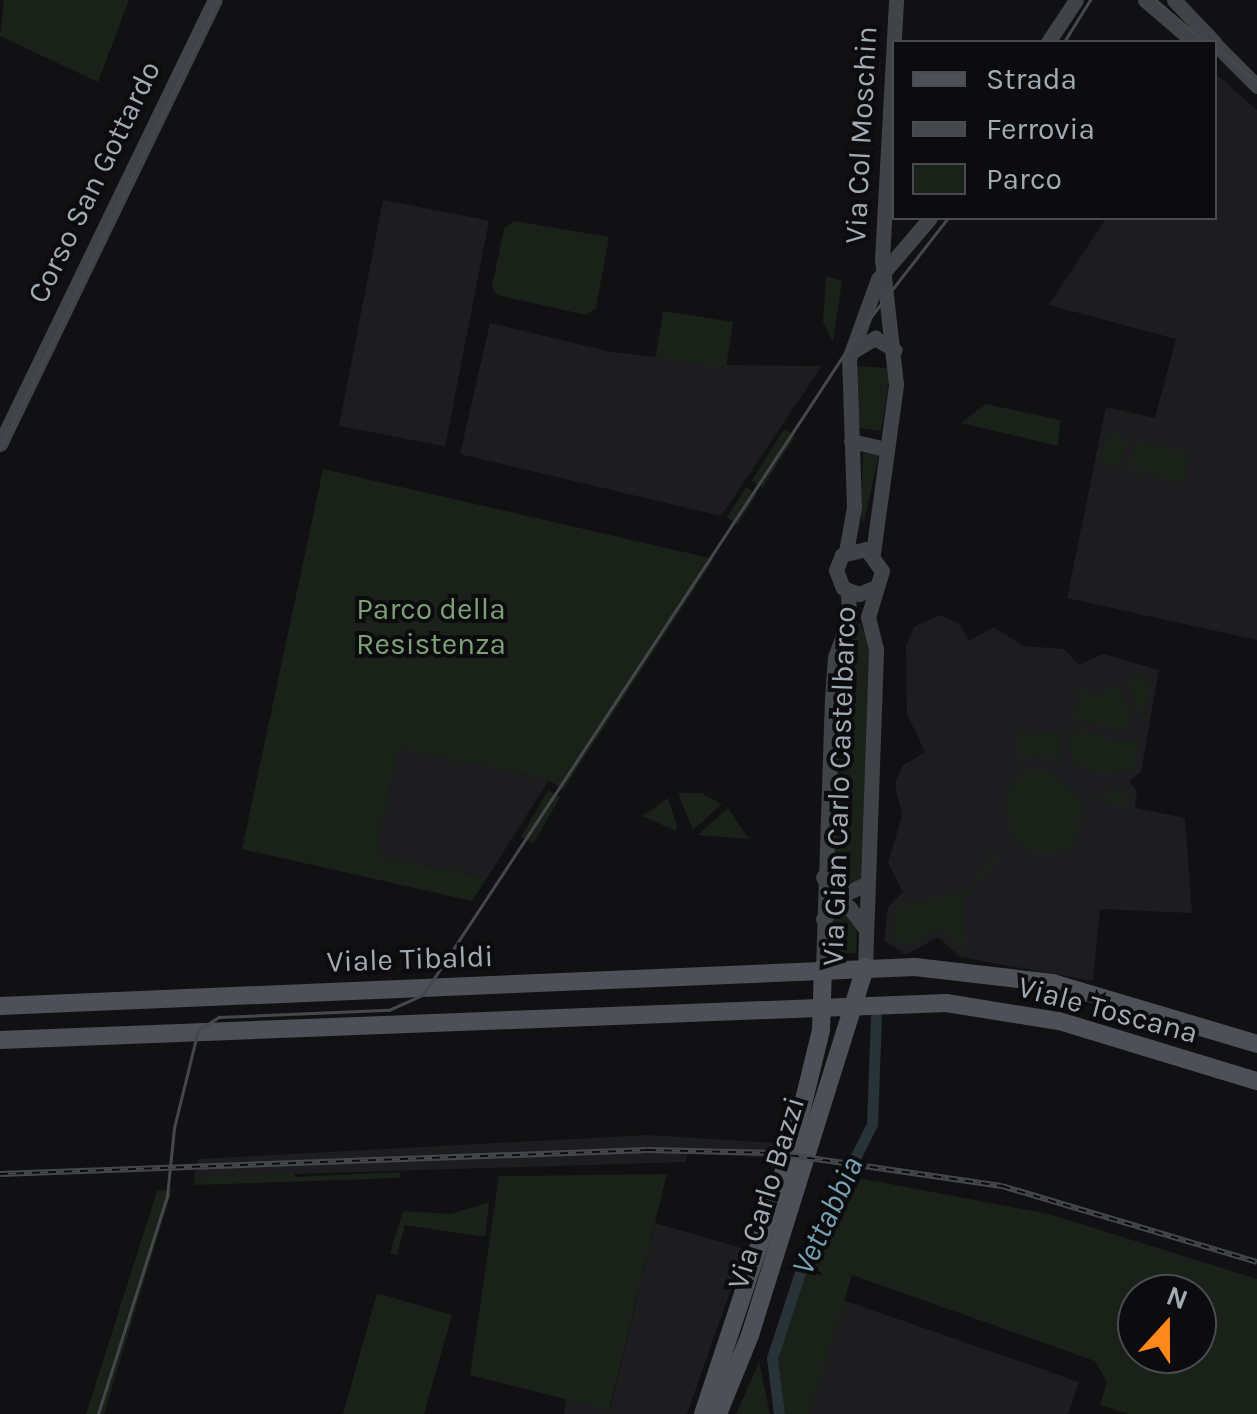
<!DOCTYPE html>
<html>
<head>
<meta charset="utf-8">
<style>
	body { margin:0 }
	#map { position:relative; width:1257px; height:1414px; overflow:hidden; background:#111113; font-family:Karla,sans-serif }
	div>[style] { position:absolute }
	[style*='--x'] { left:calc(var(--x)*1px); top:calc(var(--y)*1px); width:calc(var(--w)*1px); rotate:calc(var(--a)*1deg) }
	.built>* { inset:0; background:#1d1d20; transform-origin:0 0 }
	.green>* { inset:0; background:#192119; transform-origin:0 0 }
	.canal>* { height:11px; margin:-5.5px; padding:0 5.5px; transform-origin:5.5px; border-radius:5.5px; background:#273337 }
	.secondary>* { height:15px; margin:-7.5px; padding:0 7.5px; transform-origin:7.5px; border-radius:7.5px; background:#404348 }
	.primary>* { height:18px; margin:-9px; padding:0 9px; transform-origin:9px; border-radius:9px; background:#4d5157 }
	.tram>* { height:2.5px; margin:-1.25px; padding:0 1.25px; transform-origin:1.25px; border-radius:1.25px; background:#44484d }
	.rail>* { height:6px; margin-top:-3px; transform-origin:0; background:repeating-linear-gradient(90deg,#0c0c0e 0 8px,#44484d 0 16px); box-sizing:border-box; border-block:2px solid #44484d }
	span { translate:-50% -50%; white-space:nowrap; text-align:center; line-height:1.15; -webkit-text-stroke:8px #0c0c0e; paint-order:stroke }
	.street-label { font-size:30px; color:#a1abb4 }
	.park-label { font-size:30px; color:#7ca176 }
	.water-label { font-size:32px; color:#75a1b3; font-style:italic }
	.legend { position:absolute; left:892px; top:40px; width:325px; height:180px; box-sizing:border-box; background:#0c0c0e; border:2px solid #484c50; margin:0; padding:12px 18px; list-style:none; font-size:30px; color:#a1abb4 }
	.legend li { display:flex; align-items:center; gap:20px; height:50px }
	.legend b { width:50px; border:2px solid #484c50 }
	.north { position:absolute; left:1117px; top:1274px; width:100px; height:100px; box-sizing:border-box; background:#0c0c0e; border:2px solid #484c50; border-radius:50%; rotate:21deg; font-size:28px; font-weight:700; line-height:40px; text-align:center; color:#a1abb4 }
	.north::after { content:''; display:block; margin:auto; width:35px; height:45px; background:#ff881d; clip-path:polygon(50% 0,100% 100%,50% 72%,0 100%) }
</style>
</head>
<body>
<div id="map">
	<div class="built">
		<i style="clip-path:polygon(1215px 73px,1257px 110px,1257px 640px,1067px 598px,1106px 407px,1155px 418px,1176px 339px,1049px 305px,1106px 218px,1214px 218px)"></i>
		<i style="left:383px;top:200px;width:108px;height:230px;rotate:11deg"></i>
		<i style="clip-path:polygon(490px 323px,612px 352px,726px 365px,822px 366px,721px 516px,460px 454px)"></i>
		<i style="clip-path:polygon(940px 615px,960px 624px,969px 641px,994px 627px,1023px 646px,1064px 649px,1079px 665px,1103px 654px,1159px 670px,1141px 772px,1129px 781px,1137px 791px,1135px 808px,1185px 818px,1192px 913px,1100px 909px,1093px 981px,960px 957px,938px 937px,906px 955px,884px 940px,888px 907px,903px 892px,888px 863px,902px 816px,895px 784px,902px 766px,925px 752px,907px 714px,906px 645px,915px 626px)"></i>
		<i style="clip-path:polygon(398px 749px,549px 780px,487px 878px,376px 855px)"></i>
		<i style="clip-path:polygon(648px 1135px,777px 1143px,775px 1158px,687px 1153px,686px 1162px,194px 1177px,198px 1159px)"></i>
		<i style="clip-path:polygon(655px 1223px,745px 1249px,687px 1414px,564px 1414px,566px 1399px,610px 1410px)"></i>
		<i style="clip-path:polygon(843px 1300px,1079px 1382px,1068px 1414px,809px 1414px)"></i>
	</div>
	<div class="green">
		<i style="clip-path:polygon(4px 0,129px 0,98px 82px,0 36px)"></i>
		<i style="clip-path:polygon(514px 221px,609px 237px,596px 308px,586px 315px,497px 295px,492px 287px,504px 228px)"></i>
		<i style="clip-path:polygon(826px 276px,842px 281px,833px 342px,823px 322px)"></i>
		<i style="left:663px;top:311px;width:71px;height:47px;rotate:9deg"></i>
		<i style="clip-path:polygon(853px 366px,891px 368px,881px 431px,859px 428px,855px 418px)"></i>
		<i style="clip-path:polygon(986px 404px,1060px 420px,1058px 446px,961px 423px)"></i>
		<i style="left:784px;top:429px;width:13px;height:61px;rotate:32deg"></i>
		<i style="clip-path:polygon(1107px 432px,1131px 438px,1117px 467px,1100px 463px)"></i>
		<i style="clip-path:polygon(1138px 441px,1187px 452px,1186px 484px,1125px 469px)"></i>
		<i style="clip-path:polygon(863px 453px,879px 455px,864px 522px,861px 519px)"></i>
		<i style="clip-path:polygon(323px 469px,714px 559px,563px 790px,549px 780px,398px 749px,376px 855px,487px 878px,472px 901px,242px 849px)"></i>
		<i style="left:746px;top:487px;width:13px;height:36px;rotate:32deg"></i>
		<i style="clip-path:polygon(860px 623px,870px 646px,861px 882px,855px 889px,832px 883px,844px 651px,853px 626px)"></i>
		<i style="clip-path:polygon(1137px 672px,1151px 686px,1143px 723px,1127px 683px)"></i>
		<i style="clip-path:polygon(1119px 684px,1132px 721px,1126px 731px,1072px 721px,1082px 686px,1097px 696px)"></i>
		<i style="clip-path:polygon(1079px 727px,1116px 741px,1140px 738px,1134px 770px,1101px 775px,1073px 764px,1066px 742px)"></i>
		<i style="clip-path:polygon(1017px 729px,1036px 735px,1062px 729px,1059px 764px,1040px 756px,1016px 761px)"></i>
		<i style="clip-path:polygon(1028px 767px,1050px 771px,1084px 803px,1073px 845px,1063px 852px,1037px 855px,1012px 839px,1005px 795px)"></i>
		<i style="clip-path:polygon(1119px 787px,1130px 796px,1124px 808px,1095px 800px)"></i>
		<i style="left:548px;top:790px;width:14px;height:54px;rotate:30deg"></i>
		<i style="clip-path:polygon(678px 793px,701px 793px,722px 804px,693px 830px)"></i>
		<i style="clip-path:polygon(668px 798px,677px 826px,676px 831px,642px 816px)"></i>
		<i style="clip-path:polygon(728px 808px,749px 839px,698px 835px)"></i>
		<i style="clip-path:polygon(993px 851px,999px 861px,963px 901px,966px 951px,939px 929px,909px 947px,892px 937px,897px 906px,966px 891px)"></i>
		<i style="clip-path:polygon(845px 912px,857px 924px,856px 953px,831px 953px,831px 921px)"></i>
		<i style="clip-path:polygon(294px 1172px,295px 1177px,401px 1172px,399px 1178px,195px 1185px,194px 1177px)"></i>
		<i style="clip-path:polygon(667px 1174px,609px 1410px,470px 1375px,499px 1176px)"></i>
		<i style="clip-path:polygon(evenodd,859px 1178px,1049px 1214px,1257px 1279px,1257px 1414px,1128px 1414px,1100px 1405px,1107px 1382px,1095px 1361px,852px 1275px,809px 1414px,784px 1414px,778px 1354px,805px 1271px,859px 1178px,1197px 1294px,1197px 1354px,1137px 1354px,1137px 1294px,1197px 1294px)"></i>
		<i style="clip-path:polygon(172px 1189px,104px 1414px,86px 1414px,157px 1191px)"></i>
		<i style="clip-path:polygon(489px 1202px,485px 1237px,405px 1225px,397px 1255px,390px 1253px,403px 1211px,451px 1214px)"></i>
		<i style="clip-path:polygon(377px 1293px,452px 1315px,424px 1414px,343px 1414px)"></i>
		<i style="clip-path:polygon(759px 1362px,770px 1414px,736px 1414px)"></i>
	</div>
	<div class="canal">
		<i style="--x:779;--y:1414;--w:56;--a:-97.1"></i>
		<i style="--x:772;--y:1358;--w:100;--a:-71.9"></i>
		<i style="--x:803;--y:1263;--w:155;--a:-63.6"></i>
		<i style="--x:872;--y:1124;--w:107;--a:-87.9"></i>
	</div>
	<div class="secondary">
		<i style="--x:1145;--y:0;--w:65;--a:40.6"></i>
		<i style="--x:1174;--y:0;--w:58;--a:46.4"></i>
		<i style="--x:1048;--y:42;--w:50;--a:-56.3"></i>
		<i style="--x:1214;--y:43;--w:61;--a:45"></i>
		<i style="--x:853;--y:351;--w:26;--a:-31"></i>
		<i style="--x:875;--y:338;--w:23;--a:31"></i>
		<i style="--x:851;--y:441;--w:37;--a:13"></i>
		<i style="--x:0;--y:444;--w:493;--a:-64.2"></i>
		<i style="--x:846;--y:552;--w:46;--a:-79.9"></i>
		<i style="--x:854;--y:507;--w:148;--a:-91.9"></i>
		<i style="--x:849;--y:359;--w:85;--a:-70.1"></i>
		<i style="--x:878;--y:279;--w:80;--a:-49.6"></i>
		<i style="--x:873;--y:553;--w:171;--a:-82.2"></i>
		<i style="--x:896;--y:384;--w:125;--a:-96.4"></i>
		<i style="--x:882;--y:260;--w:260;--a:-86.9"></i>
		<i style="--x:823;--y:877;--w:11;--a:63"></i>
		<i style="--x:828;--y:887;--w:18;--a:22"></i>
		<i style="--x:845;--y:894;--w:25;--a:-26"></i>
		<i style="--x:823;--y:919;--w:14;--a:-45"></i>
		<i style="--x:833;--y:909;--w:16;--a:-7"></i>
		<i style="--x:849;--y:907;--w:26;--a:53"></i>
		<i style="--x:865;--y:967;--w:318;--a:-88"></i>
		<i style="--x:876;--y:649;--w:33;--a:-104"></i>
		<i style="--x:868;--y:617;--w:48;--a:-73.1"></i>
		<i style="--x:882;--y:571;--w:27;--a:-126"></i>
		<i style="--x:866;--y:549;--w:25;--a:166"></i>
		<i style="--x:842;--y:555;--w:16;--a:112"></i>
		<i style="--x:836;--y:570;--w:19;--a:69"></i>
		<i style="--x:843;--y:588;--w:17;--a:21"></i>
		<i style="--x:859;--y:594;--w:16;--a:-22"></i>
		<i style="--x:823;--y:968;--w:269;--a:-88.1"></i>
		<i style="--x:832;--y:699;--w:42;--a:-85.9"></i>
		<i style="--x:835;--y:657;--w:40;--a:-69.8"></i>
		<i style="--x:849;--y:619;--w:28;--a:-92"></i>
	</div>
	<div class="primary">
		<i style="--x:0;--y:1006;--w:916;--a:-2.44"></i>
		<i style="--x:915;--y:967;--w:139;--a:6.6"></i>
		<i style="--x:1053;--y:983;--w:213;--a:16.6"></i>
		<i style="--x:0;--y:1040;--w:947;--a:-2.24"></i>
		<i style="--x:946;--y:1003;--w:114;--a:9.1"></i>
		<i style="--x:1059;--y:1021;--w:207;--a:16.9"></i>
		<i style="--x:703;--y:1414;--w:288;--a:-71.6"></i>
		<i style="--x:794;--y:1141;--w:114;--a:-76.3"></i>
		<i style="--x:821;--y:1030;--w:62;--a:-88.2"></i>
		<i style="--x:718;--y:1414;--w:85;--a:-67.9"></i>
		<i style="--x:750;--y:1335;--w:386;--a:-72.6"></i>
	</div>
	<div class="tram">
		<i style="--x:1156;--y:0;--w:65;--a:40.6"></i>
		<i style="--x:1064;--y:42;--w:49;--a:-58.2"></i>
		<i style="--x:1214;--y:45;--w:57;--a:40.7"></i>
		<i style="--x:0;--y:450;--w:500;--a:-64.15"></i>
		<i style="--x:98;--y:1414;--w:229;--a:-72.4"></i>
		<i style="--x:167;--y:1196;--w:68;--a:-84.1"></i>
		<i style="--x:174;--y:1128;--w:101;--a:-76.2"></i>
		<i style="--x:198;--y:1030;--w:25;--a:-32"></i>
		<i style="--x:219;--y:1017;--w:170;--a:-2.4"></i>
		<i style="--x:389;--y:1010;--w:37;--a:-24"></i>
		<i style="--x:423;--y:995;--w:789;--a:-56.69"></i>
		<i style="--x:856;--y:336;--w:150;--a:-52.1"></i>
	</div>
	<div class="rail">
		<i style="--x:0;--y:1174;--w:648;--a:-2.12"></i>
		<i style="--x:648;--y:1150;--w:127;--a:1.4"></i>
		<i style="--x:775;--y:1153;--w:229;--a:8.3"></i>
		<i style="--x:1002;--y:1186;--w:266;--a:16.6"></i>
	</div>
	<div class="street-label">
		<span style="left:861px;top:135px;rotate:-87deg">Via Col Moschin</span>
		<span style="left:94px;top:182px;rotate:-64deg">Corso San Gottardo</span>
		<span style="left:839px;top:786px;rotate:-88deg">Via Gian Carlo Castelbarco</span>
		<span style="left:410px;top:959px;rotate:-2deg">Viale Tibaldi</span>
		<span style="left:1108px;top:1010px;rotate:15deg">Viale Toscana</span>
		<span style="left:766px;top:1193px;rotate:-73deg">Via Carlo Bazzi</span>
	</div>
	<div class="park-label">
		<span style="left:431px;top:626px">Parco della<br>Resistenza</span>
	</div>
	<div class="water-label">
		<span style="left:828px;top:1216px;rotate:-65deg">Vettabbia</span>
	</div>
	<ul class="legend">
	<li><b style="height:12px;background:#4d5157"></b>Strada</li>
	<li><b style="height:12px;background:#44484d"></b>Ferrovia</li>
	<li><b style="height:28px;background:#192119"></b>Parco</li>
	</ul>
	<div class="north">N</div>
</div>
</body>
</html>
